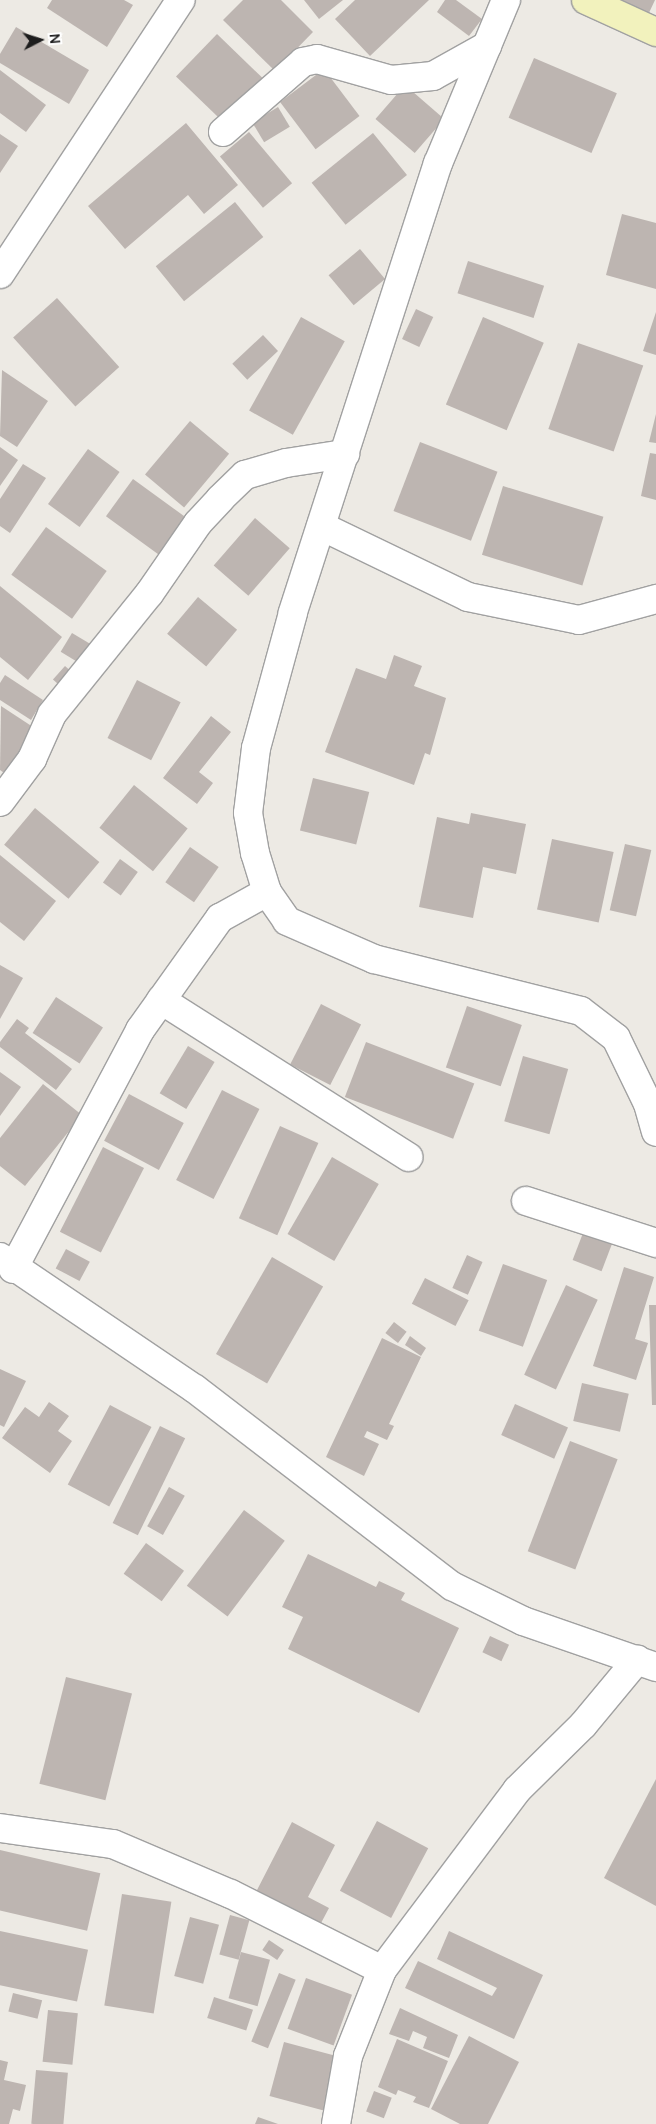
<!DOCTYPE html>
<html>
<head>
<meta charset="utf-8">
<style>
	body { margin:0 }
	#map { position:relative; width:656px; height:2124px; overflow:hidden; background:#edeae4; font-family:Manrope,sans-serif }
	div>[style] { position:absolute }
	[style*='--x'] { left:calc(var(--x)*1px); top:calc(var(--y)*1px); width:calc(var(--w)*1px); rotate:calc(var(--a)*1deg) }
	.building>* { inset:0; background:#bdb5b1; transform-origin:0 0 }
	.roads { filter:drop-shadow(1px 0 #a1a1a1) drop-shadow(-1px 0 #a1a1a1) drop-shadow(0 1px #a1a1a1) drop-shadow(0 -1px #a1a1a1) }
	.street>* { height:28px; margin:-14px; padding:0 14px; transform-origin:14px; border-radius:14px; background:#fff }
	.secondary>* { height:28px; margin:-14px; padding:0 14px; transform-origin:14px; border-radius:14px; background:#f2f2bd }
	span { translate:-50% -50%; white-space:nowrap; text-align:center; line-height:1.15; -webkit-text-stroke:5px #fff; paint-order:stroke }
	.north { position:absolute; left:15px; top:15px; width:50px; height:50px; -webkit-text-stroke:4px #fff; paint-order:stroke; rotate:85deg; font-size:14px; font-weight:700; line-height:20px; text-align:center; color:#1d1d1d }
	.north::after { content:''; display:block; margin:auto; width:18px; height:22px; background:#1d1d1d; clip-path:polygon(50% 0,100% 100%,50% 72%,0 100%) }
</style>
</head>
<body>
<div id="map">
	<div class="building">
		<i style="clip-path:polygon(52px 0,124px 0,133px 5px,107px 47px,47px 8px)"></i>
		<i style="clip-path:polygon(243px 0,281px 0,313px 32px,275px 71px,223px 20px)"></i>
		<i style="clip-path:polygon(304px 0,343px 0,319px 19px)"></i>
		<i style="clip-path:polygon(355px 0,429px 0,370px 56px,335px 19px)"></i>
		<i style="clip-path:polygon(445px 0,456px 0,482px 19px,469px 36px,437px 12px)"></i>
		<i style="clip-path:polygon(615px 0,655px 0,648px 15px)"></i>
		<i style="clip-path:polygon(16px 27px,89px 70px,69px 104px,0 63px,0 54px)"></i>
		<i style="left:217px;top:34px;width:66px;height:59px;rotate:44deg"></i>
		<i style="left:534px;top:58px;width:90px;height:65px;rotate:23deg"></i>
		<i style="left:324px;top:69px;width:59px;height:55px;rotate:53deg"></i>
		<i style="clip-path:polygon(0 70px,46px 105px,26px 132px,0 113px)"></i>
		<i style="left:405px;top:85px;width:52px;height:45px;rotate:41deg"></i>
		<i style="left:278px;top:107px;width:23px;height:30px;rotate:59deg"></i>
		<i style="clip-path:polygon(186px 123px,238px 185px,204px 214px,188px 195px,125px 249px,88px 206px)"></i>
		<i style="left:249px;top:132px;width:67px;height:38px;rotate:50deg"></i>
		<i style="left:373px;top:133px;width:54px;height:79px;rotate:51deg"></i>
		<i style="clip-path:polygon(0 134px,18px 146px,0 173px)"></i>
		<i style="left:235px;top:202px;width:45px;height:102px;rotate:51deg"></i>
		<i style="clip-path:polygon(622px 214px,656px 223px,656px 289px,606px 275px)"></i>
		<i style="left:360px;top:249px;width:39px;height:41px;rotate:50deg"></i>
		<i style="left:468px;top:261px;width:80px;height:34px;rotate:18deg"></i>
		<i style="left:57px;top:298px;width:93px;height:59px;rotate:48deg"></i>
		<i style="left:416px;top:309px;width:19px;height:33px;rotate:25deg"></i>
		<i style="clip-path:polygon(656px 312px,656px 355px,643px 351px)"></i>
		<i style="left:301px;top:317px;width:50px;height:107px;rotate:29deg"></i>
		<i style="left:483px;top:317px;width:66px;height:95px;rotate:23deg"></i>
		<i style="left:263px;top:335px;width:22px;height:42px;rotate:47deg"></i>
		<i style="left:578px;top:343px;width:69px;height:91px;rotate:19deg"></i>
		<i style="clip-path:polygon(2px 370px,48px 401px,17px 447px,0 436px)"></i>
		<i style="clip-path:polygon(656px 414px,656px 443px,649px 442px)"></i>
		<i style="left:190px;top:421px;width:51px;height:70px;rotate:40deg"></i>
		<i style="left:420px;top:442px;width:83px;height:74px;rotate:21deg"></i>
		<i style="clip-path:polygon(0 447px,18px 460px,0 486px)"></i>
		<i style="left:88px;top:449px;width:39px;height:68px;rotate:36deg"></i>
		<i style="clip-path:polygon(650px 453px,656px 454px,656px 500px,641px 496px)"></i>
		<i style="clip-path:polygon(23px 464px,46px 478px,10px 533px,0 526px,0 499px)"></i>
		<i style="left:133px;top:479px;width:71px;height:46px;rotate:36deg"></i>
		<i style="left:503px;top:486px;width:105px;height:72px;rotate:17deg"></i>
		<i style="left:255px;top:518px;width:46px;height:63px;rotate:41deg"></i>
		<i style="left:46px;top:527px;width:75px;height:59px;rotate:36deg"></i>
		<i style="clip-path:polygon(0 586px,62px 637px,28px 680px,0 657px)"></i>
		<i style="left:198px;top:597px;width:51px;height:48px;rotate:40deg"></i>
		<i style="left:72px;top:633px;width:23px;height:22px;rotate:31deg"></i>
		<i style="clip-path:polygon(394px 655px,422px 666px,414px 686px,446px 698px,430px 755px,425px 753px,414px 785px,325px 752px,356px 668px,386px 679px)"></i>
		<i style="left:65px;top:666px;width:12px;height:18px;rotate:42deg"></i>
		<i style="clip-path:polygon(5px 675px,43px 700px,31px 720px,0 700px,0 683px)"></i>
		<i style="left:137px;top:680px;width:49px;height:65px;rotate:27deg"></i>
		<i style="clip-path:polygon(1px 706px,36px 729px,7px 775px,0 770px)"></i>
		<i style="clip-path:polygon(211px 716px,231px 732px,199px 772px,213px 783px,197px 804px,163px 778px)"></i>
		<i style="left:313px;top:778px;width:58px;height:54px;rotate:14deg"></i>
		<i style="left:134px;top:785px;width:69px;height:55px;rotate:39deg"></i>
		<i style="left:35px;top:808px;width:84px;height:48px;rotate:40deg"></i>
		<i style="clip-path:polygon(471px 813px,526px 824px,516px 874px,483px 867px,473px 918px,419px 907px,437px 817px,469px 824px)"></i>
		<i style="left:552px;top:839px;width:63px;height:72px;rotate:12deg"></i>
		<i style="left:625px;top:844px;width:27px;height:68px;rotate:13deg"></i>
		<i style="left:190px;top:847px;width:35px;height:43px;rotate:35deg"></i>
		<i style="clip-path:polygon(0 855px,56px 901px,24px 941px,0 922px)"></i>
		<i style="left:120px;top:859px;width:22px;height:29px;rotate:36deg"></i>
		<i style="clip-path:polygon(0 965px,23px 978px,0 1019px)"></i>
		<i style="left:56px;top:997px;width:56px;height:43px;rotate:33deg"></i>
		<i style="left:321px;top:1004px;width:45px;height:68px;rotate:27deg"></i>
		<i style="left:467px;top:1006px;width:58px;height:65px;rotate:19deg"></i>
		<i style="clip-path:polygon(17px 1019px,29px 1028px,25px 1033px,72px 1069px,56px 1090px,0 1047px,0 1042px)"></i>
		<i style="left:366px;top:1042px;width:116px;height:59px;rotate:21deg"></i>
		<i style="left:188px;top:1046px;width:31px;height:55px;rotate:31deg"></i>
		<i style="left:523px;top:1056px;width:47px;height:68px;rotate:16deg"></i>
		<i style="clip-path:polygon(0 1072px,21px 1087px,0 1116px)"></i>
		<i style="clip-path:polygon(43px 1084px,82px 1115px,25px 1186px,0 1166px,0 1138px)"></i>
		<i style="left:222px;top:1090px;width:42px;height:101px;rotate:27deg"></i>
		<i style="left:129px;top:1094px;width:62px;height:53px;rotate:28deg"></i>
		<i style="left:280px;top:1126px;width:42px;height:101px;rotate:24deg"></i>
		<i style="left:103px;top:1147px;width:46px;height:95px;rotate:27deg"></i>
		<i style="left:332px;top:1157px;width:54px;height:89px;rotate:30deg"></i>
		<i style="left:583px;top:1233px;width:31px;height:29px;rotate:21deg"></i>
		<i style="left:66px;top:1249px;width:27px;height:22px;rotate:28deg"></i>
		<i style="left:467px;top:1255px;width:17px;height:36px;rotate:24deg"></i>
		<i style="left:272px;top:1257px;width:59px;height:112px;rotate:30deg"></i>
		<i style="left:503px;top:1264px;width:47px;height:71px;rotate:20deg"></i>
		<i style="clip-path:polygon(624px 1267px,654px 1277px,635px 1339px,648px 1343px,636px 1380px,593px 1366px)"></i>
		<i style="left:425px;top:1278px;width:49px;height:29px;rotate:27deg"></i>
		<i style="left:566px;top:1285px;width:35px;height:99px;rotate:25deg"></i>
		<i style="clip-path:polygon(649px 1305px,656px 1305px,656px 1405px,652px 1405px)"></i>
		<i style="left:394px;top:1322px;width:16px;height:14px;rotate:38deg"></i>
		<i style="clip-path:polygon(410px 1336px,426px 1348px,421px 1356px,405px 1345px)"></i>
		<i style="clip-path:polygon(382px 1338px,421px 1357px,389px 1424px,394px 1426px,387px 1440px,367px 1431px,364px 1437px,379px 1444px,364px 1476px,326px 1457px)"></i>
		<i style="clip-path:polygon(0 1369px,26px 1381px,4px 1427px,0 1425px)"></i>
		<i style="left:582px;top:1383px;width:48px;height:39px;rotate:13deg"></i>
		<i style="clip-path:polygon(49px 1402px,69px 1416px,58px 1431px,72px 1441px,50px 1473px,2px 1438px,25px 1407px,39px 1417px)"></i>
		<i style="left:515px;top:1404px;width:58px;height:34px;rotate:24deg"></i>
		<i style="left:110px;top:1405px;width:47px;height:90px;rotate:28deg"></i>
		<i style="left:160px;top:1426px;width:28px;height:108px;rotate:26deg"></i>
		<i style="left:570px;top:1441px;width:51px;height:118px;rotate:21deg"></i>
		<i style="left:169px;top:1487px;width:18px;height:45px;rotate:29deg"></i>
		<i style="left:244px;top:1510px;width:51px;height:95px;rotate:37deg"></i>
		<i style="left:146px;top:1543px;width:47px;height:38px;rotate:36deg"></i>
		<i style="clip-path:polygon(308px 1554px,376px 1587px,379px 1581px,405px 1593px,401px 1600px,459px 1628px,419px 1713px,288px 1649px,303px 1617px,282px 1607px)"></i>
		<i style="left:490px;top:1636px;width:21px;height:18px;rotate:25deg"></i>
		<i style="left:66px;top:1677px;width:68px;height:110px;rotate:14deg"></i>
		<i style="clip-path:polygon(656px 1779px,656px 1906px,604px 1878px)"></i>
		<i style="left:377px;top:1821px;width:58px;height:79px;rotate:28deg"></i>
		<i style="clip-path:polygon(292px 1822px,335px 1845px,308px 1897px,329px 1908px,320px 1925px,256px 1892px)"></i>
		<i style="left:0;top:1850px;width:103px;height:59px;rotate:13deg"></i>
		<i style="left:122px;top:1894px;width:50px;height:113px;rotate:9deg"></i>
		<i style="left:230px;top:1915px;width:20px;height:41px;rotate:15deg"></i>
		<i style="left:190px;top:1917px;width:30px;height:61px;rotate:15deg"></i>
		<i style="left:0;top:1931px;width:90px;height:53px;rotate:12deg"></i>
		<i style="clip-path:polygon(449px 1931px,543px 1975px,514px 2039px,405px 1988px,418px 1961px,492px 1996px,497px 1988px,437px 1959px)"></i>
		<i style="left:269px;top:1940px;width:18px;height:12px;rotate:34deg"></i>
		<i style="left:241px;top:1952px;width:30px;height:48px;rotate:15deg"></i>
		<i style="left:279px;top:1973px;width:18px;height:74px;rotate:22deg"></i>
		<i style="left:306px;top:1978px;width:49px;height:54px;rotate:20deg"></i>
		<i style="left:13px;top:1993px;width:30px;height:19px;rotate:14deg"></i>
		<i style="left:214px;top:1997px;width:41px;height:22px;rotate:18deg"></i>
		<i style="clip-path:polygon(400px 2008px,458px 2035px,449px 2058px,423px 2048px,427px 2037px,413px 2031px,409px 2041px,389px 2034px)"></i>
		<i style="left:48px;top:2010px;width:30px;height:52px;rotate:6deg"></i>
		<i style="clip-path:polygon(469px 2036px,519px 2062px,488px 2124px,460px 2124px,431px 2109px)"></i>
		<i style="clip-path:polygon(397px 2039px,448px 2061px,429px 2108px,413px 2102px,416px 2097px,398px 2090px,396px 2095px,378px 2087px)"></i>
		<i style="left:284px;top:2042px;width:57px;height:56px;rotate:15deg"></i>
		<i style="clip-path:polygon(0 2060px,8px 2062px,4px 2080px,26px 2085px,20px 2111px,13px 2109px,9px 2124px,0 2124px)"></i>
		<i style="left:36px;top:2070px;width:32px;height:54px;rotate:5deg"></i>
		<i style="left:374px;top:2091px;width:19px;height:22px;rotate:21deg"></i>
		<i style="clip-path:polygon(258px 2117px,278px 2124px,255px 2124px)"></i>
	</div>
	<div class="roads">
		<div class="street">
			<i style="--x:506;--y:0;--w:177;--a:112.6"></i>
			<i style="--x:438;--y:163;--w:473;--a:107.9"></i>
			<i style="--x:293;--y:613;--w:140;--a:105.3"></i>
			<i style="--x:256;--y:748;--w:65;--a:97"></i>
			<i style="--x:248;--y:813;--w:41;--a:80.1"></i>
			<i style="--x:255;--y:853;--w:41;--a:72.9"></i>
			<i style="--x:267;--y:892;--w:35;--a:55"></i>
			<i style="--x:287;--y:921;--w:95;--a:23.6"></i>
			<i style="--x:374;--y:959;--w:213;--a:14.1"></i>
			<i style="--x:581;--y:1011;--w:44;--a:37.6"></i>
			<i style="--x:616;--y:1038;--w:73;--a:64.1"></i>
			<i style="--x:648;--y:1104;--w:29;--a:74"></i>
			<i style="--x:223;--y:132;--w:106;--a:-41.2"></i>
			<i style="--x:303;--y:62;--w:14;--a:-12"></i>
			<i style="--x:317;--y:59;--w:77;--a:15.8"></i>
			<i style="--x:391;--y:80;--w:42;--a:-5.4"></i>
			<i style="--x:433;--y:76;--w:62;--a:-29.1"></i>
			<i style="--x:0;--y:274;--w:328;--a:-56.6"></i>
			<i style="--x:321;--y:526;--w:163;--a:25.8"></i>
			<i style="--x:468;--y:597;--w:113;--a:11.7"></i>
			<i style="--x:579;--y:620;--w:80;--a:-15.3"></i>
			<i style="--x:0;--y:802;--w:54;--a:-53.3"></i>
			<i style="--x:32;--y:759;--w:49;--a:-66"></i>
			<i style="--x:52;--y:714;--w:154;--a:-51.1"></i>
			<i style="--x:149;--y:594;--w:86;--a:-55.4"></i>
			<i style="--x:198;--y:523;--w:33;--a:-47"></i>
			<i style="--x:220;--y:499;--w:35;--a:-44"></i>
			<i style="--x:245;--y:475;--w:43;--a:-16.3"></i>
			<i style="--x:286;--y:463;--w:60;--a:-8.7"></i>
			<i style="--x:161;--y:1000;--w:293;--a:32.4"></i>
			<i style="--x:526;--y:1201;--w:137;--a:17.9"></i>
			<i style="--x:0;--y:1257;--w:235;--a:34.1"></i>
			<i style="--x:195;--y:1389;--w:324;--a:37.5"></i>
			<i style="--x:452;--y:1586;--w:79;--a:26.2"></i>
			<i style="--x:523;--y:1621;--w:141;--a:19.1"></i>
			<i style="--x:13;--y:1269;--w:271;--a:-62"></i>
			<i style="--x:140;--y:1030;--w:138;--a:-54.5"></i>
			<i style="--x:220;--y:918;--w:54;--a:-29"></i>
			<i style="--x:0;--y:1828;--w:114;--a:8.1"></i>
			<i style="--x:113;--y:1844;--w:128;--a:23"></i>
			<i style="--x:231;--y:1894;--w:169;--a:26.7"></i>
			<i style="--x:336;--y:2124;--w:69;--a:-80"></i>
			<i style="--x:348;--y:2056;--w:92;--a:-68.4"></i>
			<i style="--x:382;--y:1970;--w:225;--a:-53.1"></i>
			<i style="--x:517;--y:1790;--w:93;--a:-44.6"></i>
			<i style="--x:583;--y:1725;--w:85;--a:-50.3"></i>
		</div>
		<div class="secondary">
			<i style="--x:586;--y:0;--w:77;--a:24.6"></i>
		</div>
	</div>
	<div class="north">N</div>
</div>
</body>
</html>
